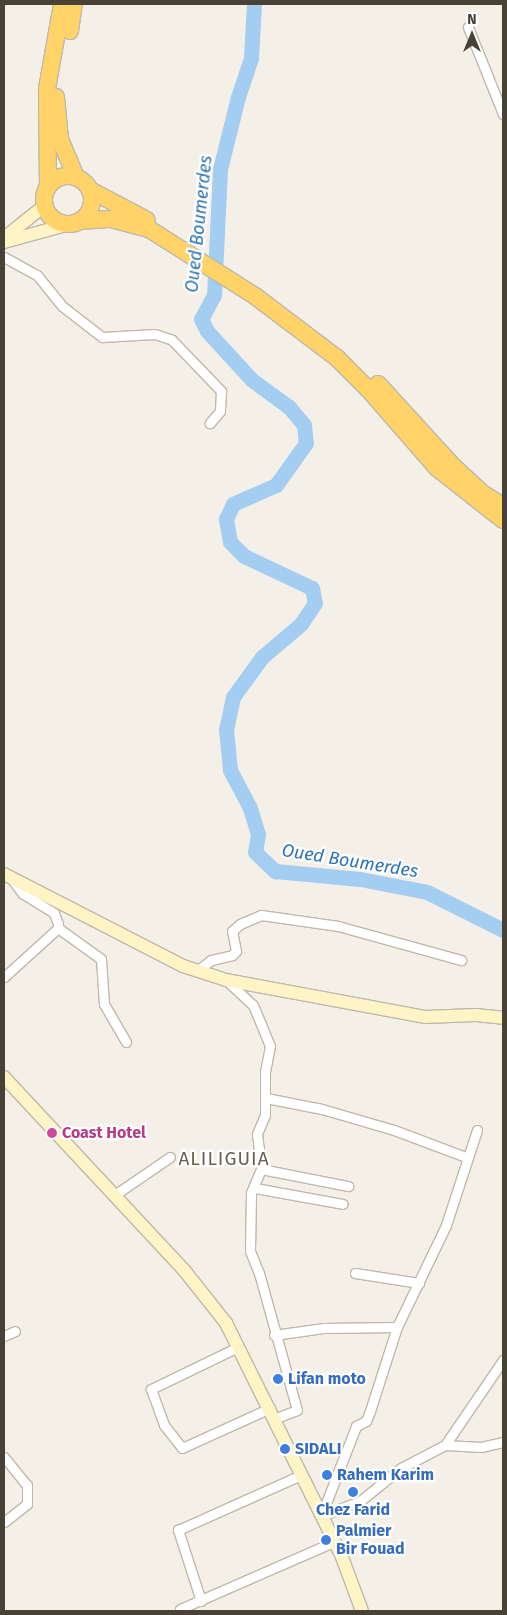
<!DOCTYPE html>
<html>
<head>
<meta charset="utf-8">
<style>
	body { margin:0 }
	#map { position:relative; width:507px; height:1615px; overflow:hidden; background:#f4f0e7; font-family:"Fira Sans",sans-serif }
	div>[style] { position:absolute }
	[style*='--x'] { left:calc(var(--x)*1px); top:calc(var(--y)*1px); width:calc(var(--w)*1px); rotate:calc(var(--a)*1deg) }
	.river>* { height:15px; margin:-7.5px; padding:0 7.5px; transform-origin:7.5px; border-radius:7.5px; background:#a3cdf1 }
	.roads { filter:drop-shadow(1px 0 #bfb9aa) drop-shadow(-1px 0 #bfb9aa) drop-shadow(0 1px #bfb9aa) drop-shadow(0 -1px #bfb9aa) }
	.street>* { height:9px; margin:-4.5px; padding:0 4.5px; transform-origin:4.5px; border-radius:4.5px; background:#fff }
	.secondary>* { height:12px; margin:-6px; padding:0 6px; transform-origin:6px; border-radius:6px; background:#fff4c6 }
	.highway>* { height:16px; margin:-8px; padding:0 8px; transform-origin:8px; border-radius:8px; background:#ffd367 }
	.highway>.ring { margin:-8px; padding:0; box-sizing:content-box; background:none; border:16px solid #ffd367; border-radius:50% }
	.dots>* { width:14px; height:14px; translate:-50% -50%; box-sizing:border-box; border:2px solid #fff; border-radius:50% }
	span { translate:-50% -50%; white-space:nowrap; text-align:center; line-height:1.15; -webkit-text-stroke:4.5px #fff; paint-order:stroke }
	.hotel-label { font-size:16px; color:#b23c85; font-weight:700 }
	.left { translate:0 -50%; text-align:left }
	.shop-label { font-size:16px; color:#366cbe; font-weight:700 }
	.water-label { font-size:18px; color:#2e75b4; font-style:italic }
	.quarter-label { font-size:19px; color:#6a604d; letter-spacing:1px }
	.frame { position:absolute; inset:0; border:5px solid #474136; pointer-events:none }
	.north { position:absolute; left:447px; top:10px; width:50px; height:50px; -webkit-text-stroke:4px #fff; paint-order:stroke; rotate:0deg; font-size:14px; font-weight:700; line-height:20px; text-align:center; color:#474136 }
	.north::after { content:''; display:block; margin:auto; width:18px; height:22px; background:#474136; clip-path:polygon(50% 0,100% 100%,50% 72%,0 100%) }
</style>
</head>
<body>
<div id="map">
	<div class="river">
		<i style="--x:254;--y:4;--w:54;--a:93.2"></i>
		<i style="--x:251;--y:58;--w:41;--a:108.4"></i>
		<i style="--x:238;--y:97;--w:74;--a:104"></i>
		<i style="--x:220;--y:169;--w:126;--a:92.7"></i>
		<i style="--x:214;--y:295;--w:27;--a:118"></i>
		<i style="--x:201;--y:319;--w:13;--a:63"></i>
		<i style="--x:207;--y:331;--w:67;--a:47.4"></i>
		<i style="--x:252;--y:380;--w:46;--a:36.1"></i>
		<i style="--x:289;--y:407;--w:23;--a:50"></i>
		<i style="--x:304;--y:425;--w:18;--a:84"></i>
		<i style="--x:306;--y:443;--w:52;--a:125.5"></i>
		<i style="--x:276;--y:485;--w:47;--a:156.2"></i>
		<i style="--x:233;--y:504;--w:17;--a:115"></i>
		<i style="--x:226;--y:519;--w:23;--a:80"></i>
		<i style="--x:230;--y:542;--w:20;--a:45"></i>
		<i style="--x:244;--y:556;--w:75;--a:25.2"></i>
		<i style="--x:312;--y:588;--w:15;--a:79"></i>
		<i style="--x:315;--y:603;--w:25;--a:124"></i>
		<i style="--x:301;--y:624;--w:51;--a:139.8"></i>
		<i style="--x:262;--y:657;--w:49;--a:125.9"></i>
		<i style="--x:233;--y:697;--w:33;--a:102"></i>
		<i style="--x:226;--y:729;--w:41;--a:84.4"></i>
		<i style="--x:230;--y:770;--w:43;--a:62.2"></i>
		<i style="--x:250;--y:808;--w:27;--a:73"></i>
		<i style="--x:258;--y:834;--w:18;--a:99"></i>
		<i style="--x:255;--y:852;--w:28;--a:44"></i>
		<i style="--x:275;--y:871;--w:85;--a:5.4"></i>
		<i style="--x:360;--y:879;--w:68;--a:11"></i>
		<i style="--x:427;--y:892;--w:85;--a:26.6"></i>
	</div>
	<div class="roads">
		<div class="street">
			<i style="--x:468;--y:27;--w:94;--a:68.1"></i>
			<i style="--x:4;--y:257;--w:38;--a:29"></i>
			<i style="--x:37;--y:275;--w:40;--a:51"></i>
			<i style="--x:62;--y:306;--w:51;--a:37.8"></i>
			<i style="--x:102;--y:337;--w:53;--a:-3.2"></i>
			<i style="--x:155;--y:334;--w:18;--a:19"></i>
			<i style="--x:172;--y:340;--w:71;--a:46.1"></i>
			<i style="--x:221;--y:391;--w:20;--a:93"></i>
			<i style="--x:220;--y:411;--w:16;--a:130"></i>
			<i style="--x:58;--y:928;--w:53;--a:35.8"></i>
			<i style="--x:101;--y:959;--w:45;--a:86.2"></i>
			<i style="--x:104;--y:1004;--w:44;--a:59.9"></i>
			<i style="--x:197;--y:971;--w:18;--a:-38"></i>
			<i style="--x:211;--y:960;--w:22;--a:-13"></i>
			<i style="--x:232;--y:955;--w:6;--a:-45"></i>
			<i style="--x:236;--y:951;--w:20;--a:-101"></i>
			<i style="--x:232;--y:931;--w:11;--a:-41"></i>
			<i style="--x:240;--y:924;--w:23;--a:-23"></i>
			<i style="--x:261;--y:915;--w:78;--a:8.1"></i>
			<i style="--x:338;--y:926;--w:128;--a:15.5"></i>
			<i style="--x:4;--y:977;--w:73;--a:-42.2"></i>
			<i style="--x:58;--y:928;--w:4;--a:-90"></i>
			<i style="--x:58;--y:924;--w:12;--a:-110"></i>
			<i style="--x:54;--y:913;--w:36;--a:-148"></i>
			<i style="--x:23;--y:894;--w:20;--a:-127"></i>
			<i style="--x:226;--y:980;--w:37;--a:43"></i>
			<i style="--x:253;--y:1005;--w:44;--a:67.5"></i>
			<i style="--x:270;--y:1046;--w:26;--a:101"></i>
			<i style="--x:265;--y:1072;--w:43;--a:90"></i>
			<i style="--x:265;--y:1115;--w:21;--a:113"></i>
			<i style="--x:257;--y:1134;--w:35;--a:83"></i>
			<i style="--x:261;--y:1169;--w:26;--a:113"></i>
			<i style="--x:251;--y:1193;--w:58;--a:91"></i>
			<i style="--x:250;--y:1251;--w:24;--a:68"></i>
			<i style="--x:259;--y:1273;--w:142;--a:74.5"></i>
			<i style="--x:297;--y:1410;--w:22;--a:159"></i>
			<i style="--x:266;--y:1098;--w:57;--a:11.1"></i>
			<i style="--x:322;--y:1109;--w:75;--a:16.3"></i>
			<i style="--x:394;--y:1130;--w:77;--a:20.6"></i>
			<i style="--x:261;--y:1169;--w:89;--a:11.1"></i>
			<i style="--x:255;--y:1188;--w:89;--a:10.3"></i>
			<i style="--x:113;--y:1196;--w:69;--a:-34.4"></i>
			<i style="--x:355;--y:1273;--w:65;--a:8.9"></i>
			<i style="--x:274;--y:1335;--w:50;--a:-8"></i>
			<i style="--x:324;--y:1328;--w:73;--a:-0.8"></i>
			<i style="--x:4;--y:1336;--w:12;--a:-24"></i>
			<i style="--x:238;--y:1347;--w:97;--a:154.2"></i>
			<i style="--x:151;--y:1389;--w:38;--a:70"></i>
			<i style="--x:164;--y:1425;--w:29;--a:52"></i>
			<i style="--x:182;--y:1448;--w:97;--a:-24.4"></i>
			<i style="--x:445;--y:1445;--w:103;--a:-55.7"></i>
			<i style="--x:4;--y:1457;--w:36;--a:51"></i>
			<i style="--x:27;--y:1485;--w:19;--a:90"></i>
			<i style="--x:27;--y:1504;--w:29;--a:142"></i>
			<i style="--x:321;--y:1516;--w:97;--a:-68.7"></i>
			<i style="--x:356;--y:1426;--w:11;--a:-27"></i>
			<i style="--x:366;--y:1421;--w:11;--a:-68"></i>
			<i style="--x:370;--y:1411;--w:88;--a:-72.2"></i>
			<i style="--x:397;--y:1327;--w:113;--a:-64.3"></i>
			<i style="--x:446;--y:1225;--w:100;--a:-71.9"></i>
			<i style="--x:321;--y:1516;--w:42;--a:-21"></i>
			<i style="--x:360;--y:1501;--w:53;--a:-38.8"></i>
			<i style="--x:401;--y:1468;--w:50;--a:-27.6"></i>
			<i style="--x:445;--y:1445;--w:36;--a:3"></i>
			<i style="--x:481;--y:1447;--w:23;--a:-13"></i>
			<i style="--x:201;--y:1601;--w:75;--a:-107.9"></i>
			<i style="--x:178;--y:1530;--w:135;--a:-24.1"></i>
			<i style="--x:180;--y:1609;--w:167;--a:-23.6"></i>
		</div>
		<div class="secondary">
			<i style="--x:4;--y:238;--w:51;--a:-38.7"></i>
			<i style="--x:4;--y:242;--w:72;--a:-15.4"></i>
			<i style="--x:4;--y:874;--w:201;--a:27.2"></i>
			<i style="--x:183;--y:966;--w:45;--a:18"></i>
			<i style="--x:226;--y:980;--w:202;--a:10.5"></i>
			<i style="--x:425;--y:1017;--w:51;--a:-2.2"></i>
			<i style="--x:476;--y:1015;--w:27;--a:6"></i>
			<i style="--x:4;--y:1077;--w:264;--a:47"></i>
			<i style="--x:184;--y:1270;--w:68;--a:51.6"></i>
			<i style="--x:226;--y:1323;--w:261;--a:63.6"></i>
			<i style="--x:342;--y:1557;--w:58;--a:69.7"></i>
		</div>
		<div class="highway">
			<i style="--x:70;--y:31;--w:27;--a:-82"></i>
			<i style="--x:56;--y:97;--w:42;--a:84.6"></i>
			<i style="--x:60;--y:139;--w:41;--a:67.2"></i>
			<i class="ring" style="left:44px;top:176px;width:32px;height:32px"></i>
			<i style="--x:48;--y:187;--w:98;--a:-90.6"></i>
			<i style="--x:47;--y:89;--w:86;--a:-80"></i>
			<i style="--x:90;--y:190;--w:64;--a:27.8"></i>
			<i style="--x:80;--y:221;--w:31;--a:-4"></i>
			<i style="--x:111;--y:219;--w:39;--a:15"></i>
			<i style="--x:149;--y:229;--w:125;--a:32.3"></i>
			<i style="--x:255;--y:296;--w:103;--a:37.1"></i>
			<i style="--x:337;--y:358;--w:45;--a:45"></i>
			<i style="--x:369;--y:390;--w:103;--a:48.9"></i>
			<i style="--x:437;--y:468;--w:84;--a:38.2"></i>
			<i style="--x:378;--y:384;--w:110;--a:47.6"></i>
			<i style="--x:452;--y:465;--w:41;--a:43"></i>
			<i style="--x:482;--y:493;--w:25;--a:32"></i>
		</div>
	</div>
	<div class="dots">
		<i style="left:52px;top:1133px;background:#d1479c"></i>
		<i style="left:278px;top:1379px;background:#3f7fe0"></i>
		<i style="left:285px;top:1449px;background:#3f7fe0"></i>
		<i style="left:327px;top:1475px;background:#3f7fe0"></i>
		<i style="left:353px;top:1492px;background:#3f7fe0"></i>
		<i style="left:326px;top:1540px;background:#3f7fe0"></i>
	</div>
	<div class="hotel-label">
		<span class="left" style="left:62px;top:1133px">Coast Hotel</span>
	</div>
	<div class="shop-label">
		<span class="left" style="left:288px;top:1379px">Lifan moto</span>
		<span class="left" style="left:295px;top:1449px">SIDALI</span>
		<span class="left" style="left:337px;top:1475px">Rahem Karim</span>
		<span style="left:353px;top:1510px">Chez Farid</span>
		<span class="left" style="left:336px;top:1540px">Palmier<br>Bir Fouad</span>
	</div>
	<div class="water-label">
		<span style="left:199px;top:224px;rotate:-84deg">Oued Boumerdes</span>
		<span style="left:350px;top:861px;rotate:9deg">Oued Boumerdes</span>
	</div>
	<div class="quarter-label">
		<span style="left:224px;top:1159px">ALILIGUIA</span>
	</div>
	<div class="frame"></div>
	<div class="north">N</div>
</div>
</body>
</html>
